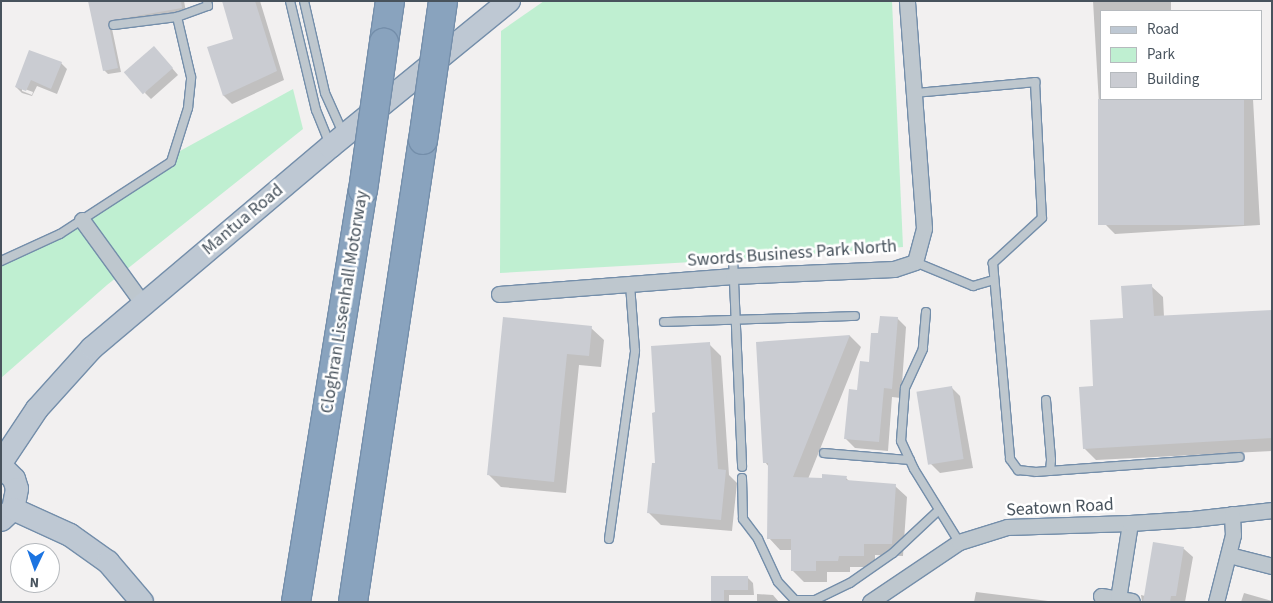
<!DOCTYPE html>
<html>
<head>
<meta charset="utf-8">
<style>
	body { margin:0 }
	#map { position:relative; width:1273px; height:603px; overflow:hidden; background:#f2f0f0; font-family:"Source Sans 3",sans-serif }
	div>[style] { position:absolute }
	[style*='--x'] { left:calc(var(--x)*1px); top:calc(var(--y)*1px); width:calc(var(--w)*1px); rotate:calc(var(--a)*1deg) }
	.green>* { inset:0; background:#bfefd1 }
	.shadow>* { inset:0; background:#0003 }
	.building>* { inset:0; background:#caccd2; transform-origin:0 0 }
	.roads { filter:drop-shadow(1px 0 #748eaa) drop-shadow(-1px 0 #748eaa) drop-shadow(0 1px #748eaa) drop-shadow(0 -1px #748eaa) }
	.lane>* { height:8px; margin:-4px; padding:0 4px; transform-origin:4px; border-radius:4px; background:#bec7ce }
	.street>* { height:15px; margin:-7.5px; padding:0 7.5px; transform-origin:7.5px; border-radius:7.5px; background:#bec7ce }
	.secondary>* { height:22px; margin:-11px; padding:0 11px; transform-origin:11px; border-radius:11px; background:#bec8d3 }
	.highway>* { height:28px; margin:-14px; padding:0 14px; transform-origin:14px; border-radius:14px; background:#89a3be }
	.bridges { filter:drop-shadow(1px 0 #748eaa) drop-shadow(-1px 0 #748eaa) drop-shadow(0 1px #748eaa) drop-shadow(0 -1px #748eaa) }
	.highway-bridge>* { height:28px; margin:-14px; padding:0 14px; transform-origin:14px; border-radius:14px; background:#89a3be }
	span { translate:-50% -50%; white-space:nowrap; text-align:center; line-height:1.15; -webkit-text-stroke:5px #fff; paint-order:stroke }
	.street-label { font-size:18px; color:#48535d }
	.frame { position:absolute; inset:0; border:2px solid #48535d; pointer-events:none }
	.legend { position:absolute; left:1100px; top:10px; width:162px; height:90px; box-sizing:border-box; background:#fff; border:1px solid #b6babe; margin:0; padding:6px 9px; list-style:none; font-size:15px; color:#48535d }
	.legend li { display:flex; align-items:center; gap:10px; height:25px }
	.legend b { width:25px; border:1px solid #b6babe }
	.north { position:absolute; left:10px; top:543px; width:50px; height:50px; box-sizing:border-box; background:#fff; border:1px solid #b6babe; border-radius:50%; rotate:183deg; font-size:14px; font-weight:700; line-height:20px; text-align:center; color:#48535d }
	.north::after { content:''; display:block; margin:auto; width:18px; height:22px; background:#1c74e1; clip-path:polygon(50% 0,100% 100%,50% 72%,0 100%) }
</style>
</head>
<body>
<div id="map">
	<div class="green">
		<i style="clip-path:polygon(544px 1px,892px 1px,903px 247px,745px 259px,500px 273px,501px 31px)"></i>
		<i style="clip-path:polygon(293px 89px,303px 129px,107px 285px,1px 378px,1px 262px,71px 230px,180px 151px)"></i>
	</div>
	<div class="shadow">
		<i style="clip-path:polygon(90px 1px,184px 1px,186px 12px,111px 24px,121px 72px,108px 74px,104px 70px)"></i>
		<i style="clip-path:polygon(223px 1px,260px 1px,284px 80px,232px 104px,224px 96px,209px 48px,235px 40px)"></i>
		<i style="clip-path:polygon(1093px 1px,1171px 1px,1171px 11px,1102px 11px,1102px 99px,1253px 99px,1260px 225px,1115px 234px,1106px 225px)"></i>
		<i style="clip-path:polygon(160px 54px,178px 75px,151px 99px,145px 93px)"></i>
		<i style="clip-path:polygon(evenodd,61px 63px,67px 69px,57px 94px,37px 86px,32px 96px,22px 93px,16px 87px,61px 63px,22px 88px,33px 92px,32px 95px,22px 91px,22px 88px)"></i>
		<i style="clip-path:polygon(1151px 286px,1163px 297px,1164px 317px,1272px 311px,1272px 451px,1096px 460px,1084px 448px,1095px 387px,1124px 319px)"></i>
		<i style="clip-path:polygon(897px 318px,906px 327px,901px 398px,892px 397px,888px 451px,855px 448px,846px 439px,859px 391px,880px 334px)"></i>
		<i style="clip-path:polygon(504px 319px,591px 328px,604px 340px,601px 367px,579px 365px,566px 493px,501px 487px,489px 475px)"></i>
		<i style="clip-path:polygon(850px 336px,861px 347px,808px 479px,846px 478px,850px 482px,895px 486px,907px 497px,903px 556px,875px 555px,875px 567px,850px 567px,850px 572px,827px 572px,827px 582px,804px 582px,792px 570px,792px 550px,780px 550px,769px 538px,769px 467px,765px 462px,758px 343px)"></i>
		<i style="clip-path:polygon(709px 344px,721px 356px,729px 475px,737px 483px,732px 531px,661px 525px,649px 513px,656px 464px,657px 414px)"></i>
		<i style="clip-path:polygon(951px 387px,960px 396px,973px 468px,940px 473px,931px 464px)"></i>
		<i style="clip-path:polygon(1154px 544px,1184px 549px,1193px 557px,1185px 602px,1142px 602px,1141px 595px,1145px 596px)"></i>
		<i style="clip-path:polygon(712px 577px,747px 577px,753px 583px,754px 595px,729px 595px,729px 602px,712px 602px)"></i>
		<i style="clip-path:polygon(976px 592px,1056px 602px,974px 602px)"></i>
		<i style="clip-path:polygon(1244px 593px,1272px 601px,1272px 602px,1241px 602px)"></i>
		<i style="clip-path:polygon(757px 594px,773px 595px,779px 602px,757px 602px)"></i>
	</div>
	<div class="building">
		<i style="clip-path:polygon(88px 1px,181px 1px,182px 8px,108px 21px,118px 68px,103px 71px)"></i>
		<i style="clip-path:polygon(222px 1px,255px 1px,277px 71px,223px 96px,207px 47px,233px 39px)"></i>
		<i style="left:154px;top:46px;width:29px;height:40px;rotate:49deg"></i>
		<i style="clip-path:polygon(29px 50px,62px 62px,51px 89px,31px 80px,26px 91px,15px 87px)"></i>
		<i style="left:1098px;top:99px;width:146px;height:126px"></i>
		<i style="clip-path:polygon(1152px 284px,1154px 316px,1272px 310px,1272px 438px,1083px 449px,1079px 387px,1093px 386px,1090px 320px,1123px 318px,1121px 286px)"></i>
		<i style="clip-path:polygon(880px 316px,898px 317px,892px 389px,884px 388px,879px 442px,844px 439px,849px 389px,857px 390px,860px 361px,869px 362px,871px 333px,878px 333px)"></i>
		<i style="clip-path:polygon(503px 317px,592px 326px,589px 356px,567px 354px,554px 482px,487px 475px)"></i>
		<i style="clip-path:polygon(850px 335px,793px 477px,822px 478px,822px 474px,847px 476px,846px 480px,896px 484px,892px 544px,864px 544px,864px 556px,839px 556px,838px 561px,816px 561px,816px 571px,791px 571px,791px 539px,767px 539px,768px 463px,763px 463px,756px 342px)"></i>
		<i style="clip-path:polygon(710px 342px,718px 469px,726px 470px,721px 520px,647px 513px,652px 463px,655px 463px,652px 413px,655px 412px,651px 346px)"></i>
		<i style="left:952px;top:386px;width:74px;height:36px;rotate:81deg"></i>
		<i style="clip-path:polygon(1153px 542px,1184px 547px,1176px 596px,1171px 596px,1170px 602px,1143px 602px)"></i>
		<i style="clip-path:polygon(711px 576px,748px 576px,748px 590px,724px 590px,724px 602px,711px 602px)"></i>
	</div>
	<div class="roads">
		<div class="lane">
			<i style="--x:290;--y:1;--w:112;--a:76.6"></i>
			<i style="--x:316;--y:110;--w:38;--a:68"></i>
			<i style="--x:304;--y:1;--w:94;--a:77.1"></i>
			<i style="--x:325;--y:93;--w:44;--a:65.8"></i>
			<i style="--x:177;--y:17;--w:33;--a:-20"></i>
			<i style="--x:208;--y:6;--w:5;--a:-101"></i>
			<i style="--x:915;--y:93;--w:121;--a:-5.2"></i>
			<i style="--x:1035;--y:82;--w:136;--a:87.1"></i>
			<i style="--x:1042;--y:218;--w:67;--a:137.4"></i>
			<i style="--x:993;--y:263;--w:197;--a:85"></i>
			<i style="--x:1010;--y:459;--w:14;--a:54"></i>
			<i style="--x:1018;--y:470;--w:18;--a:6"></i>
			<i style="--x:1036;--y:472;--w:204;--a:-4.2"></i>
			<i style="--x:733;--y:258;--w:209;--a:87.5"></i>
			<i style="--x:1;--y:261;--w:65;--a:-24.6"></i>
			<i style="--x:60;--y:234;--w:132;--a:-33"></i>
			<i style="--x:171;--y:162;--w:57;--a:-72.5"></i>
			<i style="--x:188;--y:108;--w:31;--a:-84"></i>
			<i style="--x:191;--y:77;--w:62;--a:-103.1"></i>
			<i style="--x:177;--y:17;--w:64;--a:172.8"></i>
			<i style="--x:915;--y:262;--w:63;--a:22.5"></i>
			<i style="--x:973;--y:286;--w:22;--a:-16"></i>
			<i style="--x:926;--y:312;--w:37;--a:95"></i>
			<i style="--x:923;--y:349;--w:43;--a:114.8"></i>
			<i style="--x:905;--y:388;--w:53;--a:94.3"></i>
			<i style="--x:901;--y:441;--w:31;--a:65"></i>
			<i style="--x:914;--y:469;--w:86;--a:58.3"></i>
			<i style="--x:664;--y:322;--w:191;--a:-1.8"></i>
			<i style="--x:1046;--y:400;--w:60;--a:85.2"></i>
			<i style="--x:1051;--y:460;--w:11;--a:95"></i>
			<i style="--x:824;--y:453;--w:86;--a:4.7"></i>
			<i style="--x:742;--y:478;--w:41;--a:88.6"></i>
			<i style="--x:743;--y:519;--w:25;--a:53"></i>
			<i style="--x:758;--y:539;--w:47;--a:65.1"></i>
			<i style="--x:778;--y:582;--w:25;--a:47"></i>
			<i style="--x:795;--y:600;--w:20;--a:0"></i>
			<i style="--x:815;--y:600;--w:39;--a:-26"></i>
			<i style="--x:850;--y:583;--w:52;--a:-34.9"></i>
			<i style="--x:893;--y:553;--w:63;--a:-43.1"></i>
			<i style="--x:609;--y:539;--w:190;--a:-82.1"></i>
			<i style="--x:635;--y:351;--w:67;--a:-94.3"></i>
		</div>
		<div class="street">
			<i style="--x:82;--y:220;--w:104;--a:54"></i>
			<i style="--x:499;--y:294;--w:235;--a:-4.4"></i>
			<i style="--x:733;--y:276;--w:161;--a:-2.5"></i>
			<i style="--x:894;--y:269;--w:22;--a:-18"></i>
			<i style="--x:915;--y:262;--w:35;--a:-75"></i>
			<i style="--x:924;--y:228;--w:228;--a:-94.3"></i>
			<i style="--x:1229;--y:555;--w:44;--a:14.3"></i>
			<i style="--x:1101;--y:596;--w:31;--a:9"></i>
			<i style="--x:1118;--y:599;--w:77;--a:-81"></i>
			<i style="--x:870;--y:602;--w:107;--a:-34"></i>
			<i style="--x:959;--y:542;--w:50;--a:-17.4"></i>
			<i style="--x:1007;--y:527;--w:123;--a:-1.9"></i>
			<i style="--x:1130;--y:523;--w:62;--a:-3.7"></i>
			<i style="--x:1192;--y:519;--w:81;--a:-6.4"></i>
			<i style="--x:1216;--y:602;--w:69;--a:-75.8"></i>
			<i style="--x:1233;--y:535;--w:21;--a:-93"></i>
		</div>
		<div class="secondary">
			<i style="--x:1;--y:463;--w:65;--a:-56.3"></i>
			<i style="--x:37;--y:409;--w:82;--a:-48"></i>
			<i style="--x:92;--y:348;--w:312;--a:-40.2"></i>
			<i style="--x:330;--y:147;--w:231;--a:-39.2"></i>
			<i style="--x:1;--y:466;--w:18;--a:45"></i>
			<i style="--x:14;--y:479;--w:10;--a:73"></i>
			<i style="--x:17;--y:489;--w:20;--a:101"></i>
			<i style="--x:13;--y:509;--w:16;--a:137"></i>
			<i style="--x:13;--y:509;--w:63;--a:24.5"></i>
			<i style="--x:70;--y:535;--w:47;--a:35.4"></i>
			<i style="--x:108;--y:562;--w:52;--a:49.6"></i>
		</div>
		<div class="highway">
			<i style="--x:384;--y:42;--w:41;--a:-81.7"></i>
			<i style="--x:296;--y:602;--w:417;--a:-80.8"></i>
			<i style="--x:353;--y:602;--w:467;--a:-81.4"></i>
		</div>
	</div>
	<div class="bridges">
		<div class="highway-bridge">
			<i style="--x:423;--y:140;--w:140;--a:-81.8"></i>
			<i style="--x:363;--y:190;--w:149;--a:-81.9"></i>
		</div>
	</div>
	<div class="street-label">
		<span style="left:243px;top:220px;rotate:-40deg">Mantua Road</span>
		<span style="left:792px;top:254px;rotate:-4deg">Swords Business Park North</span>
		<span style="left:345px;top:302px;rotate:-81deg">Cloghran Lissenhall Motorway</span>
		<span style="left:1060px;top:508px;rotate:-3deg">Seatown Road</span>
	</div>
	<div class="frame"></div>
	<ul class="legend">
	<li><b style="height:6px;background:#bec8d3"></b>Road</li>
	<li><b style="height:14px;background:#bfefd1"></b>Park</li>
	<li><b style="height:14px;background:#caccd2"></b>Building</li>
	</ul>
	<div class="north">N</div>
</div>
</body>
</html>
